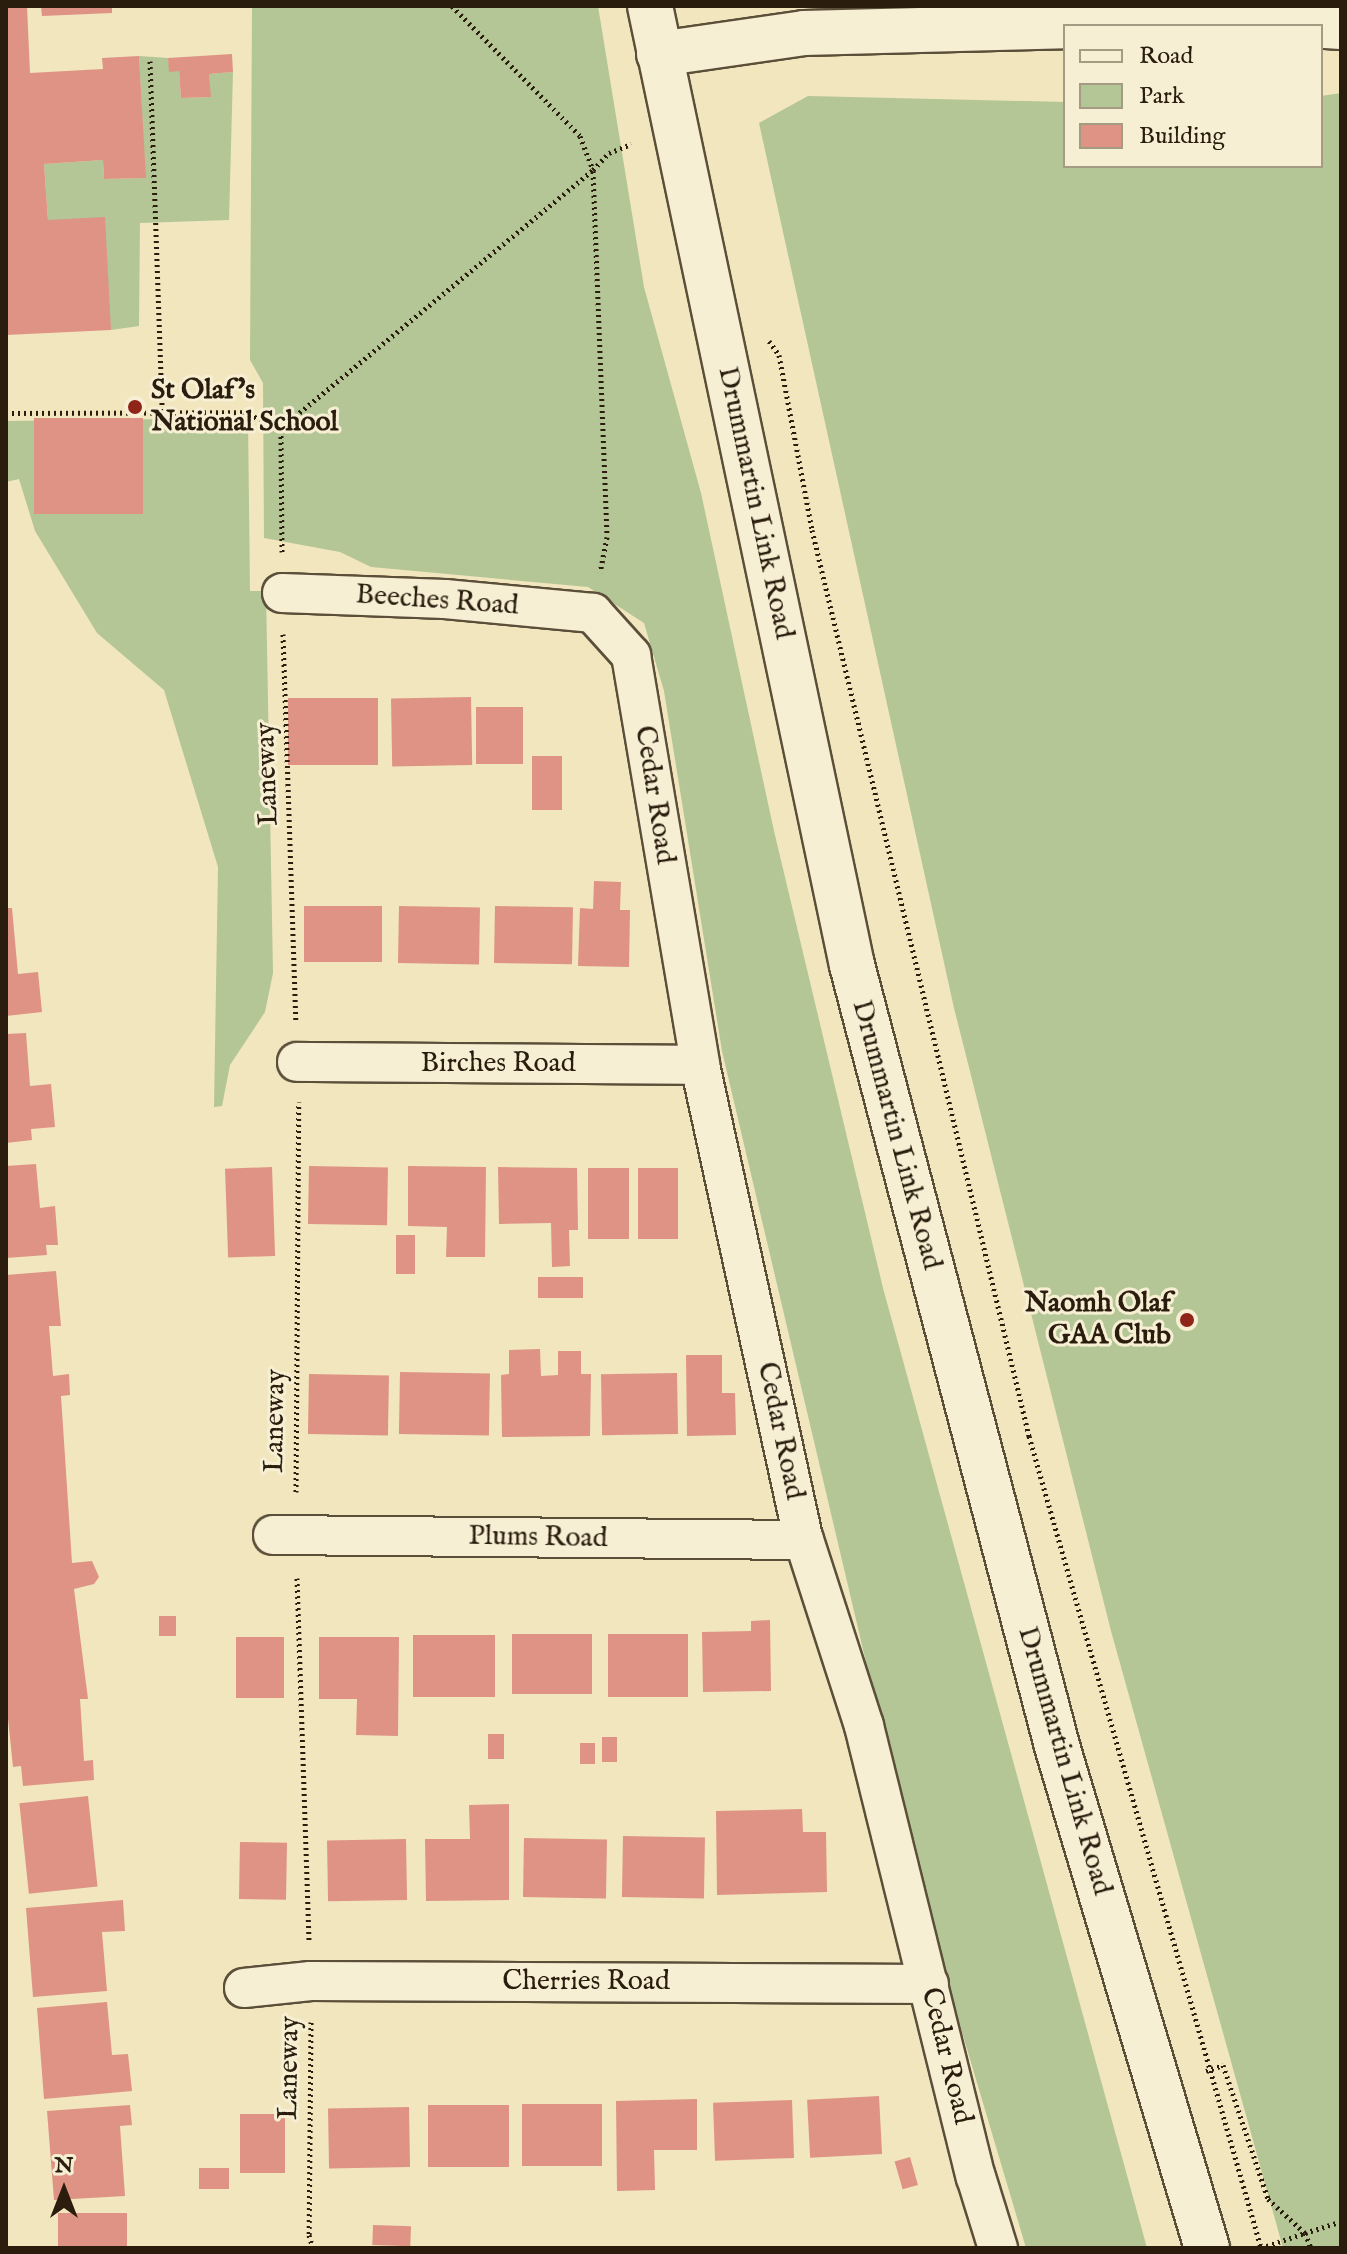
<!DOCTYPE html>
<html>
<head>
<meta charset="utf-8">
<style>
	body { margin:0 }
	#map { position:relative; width:1347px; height:2254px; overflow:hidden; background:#f1e6bd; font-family:"IM FELL English",serif }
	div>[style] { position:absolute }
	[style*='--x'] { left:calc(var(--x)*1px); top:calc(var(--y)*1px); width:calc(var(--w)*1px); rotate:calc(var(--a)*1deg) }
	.green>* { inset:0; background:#b4c695 }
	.building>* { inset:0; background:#df9384; transform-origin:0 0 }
	.path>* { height:5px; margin-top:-2.5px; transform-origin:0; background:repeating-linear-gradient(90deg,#2b1d0e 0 2px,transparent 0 6px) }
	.roads { filter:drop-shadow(2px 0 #5c4f3a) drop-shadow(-2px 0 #5c4f3a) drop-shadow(0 2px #5c4f3a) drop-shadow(0 -2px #5c4f3a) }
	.street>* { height:38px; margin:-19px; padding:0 19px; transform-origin:19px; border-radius:19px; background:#f6efd4 }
	.secondary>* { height:44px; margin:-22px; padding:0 22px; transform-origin:22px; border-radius:22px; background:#f6efd4 }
	.dots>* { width:22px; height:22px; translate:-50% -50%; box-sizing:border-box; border:4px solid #f6efd4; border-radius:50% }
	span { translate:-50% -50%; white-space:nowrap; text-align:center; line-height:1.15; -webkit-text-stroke:6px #f6efd4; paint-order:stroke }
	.poi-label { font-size:28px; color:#2b1d0e; font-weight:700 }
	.left { translate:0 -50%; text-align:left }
	.right { translate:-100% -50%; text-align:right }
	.street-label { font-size:28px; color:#2b1d0e }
	.frame { position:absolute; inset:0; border:8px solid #2b1d0e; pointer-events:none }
	.legend { position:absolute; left:1063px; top:24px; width:260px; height:144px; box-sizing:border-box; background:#f6efd4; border:2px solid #a59b85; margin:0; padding:10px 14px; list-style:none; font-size:24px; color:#2b1d0e }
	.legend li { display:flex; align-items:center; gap:16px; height:40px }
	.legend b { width:40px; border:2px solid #a59b85 }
	.north { position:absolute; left:24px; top:2150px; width:80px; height:80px; -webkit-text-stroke:6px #f6efd4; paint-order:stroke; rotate:0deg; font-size:22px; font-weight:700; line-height:32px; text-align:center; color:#2b1d0e }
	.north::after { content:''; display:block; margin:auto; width:28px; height:36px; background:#2b1d0e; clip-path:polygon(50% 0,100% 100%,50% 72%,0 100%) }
</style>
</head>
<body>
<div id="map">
	<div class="green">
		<i style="clip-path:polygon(252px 6px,598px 6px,644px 287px,701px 493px,774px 831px,883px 1288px,1147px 2248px,1026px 2248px,919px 1887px,722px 1051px,664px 691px,644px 623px,588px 587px,371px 567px,340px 552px,264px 538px,263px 383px,250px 360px)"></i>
		<i style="clip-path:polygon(139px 56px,168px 58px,170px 71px,179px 71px,181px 98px,210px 97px,209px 74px,233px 72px,229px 220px,140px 223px,139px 326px,111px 330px,48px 220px,44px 164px,103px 160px,104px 179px,145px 178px)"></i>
		<i style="clip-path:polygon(1341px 93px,1341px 2248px,1283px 2248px,1111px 1631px,954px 1008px,759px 123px,808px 96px,1065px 102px,1065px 166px,1321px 166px,1321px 96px)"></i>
		<i style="clip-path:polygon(248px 418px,250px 591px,266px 591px,273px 973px,265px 1012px,230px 1065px,222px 1106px,214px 1107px,218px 867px,164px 690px,97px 633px,35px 531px,19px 479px,6px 482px,6px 421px)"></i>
	</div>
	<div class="building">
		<i style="clip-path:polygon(6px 6px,27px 6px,30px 73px,103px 69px,102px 58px,139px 56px,146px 178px,104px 179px,103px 160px,44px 164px,48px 220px,105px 217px,111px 330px,6px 335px)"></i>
		<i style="clip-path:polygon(41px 6px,112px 6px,112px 13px,42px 16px)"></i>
		<i style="clip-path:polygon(232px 54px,233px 72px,209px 74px,211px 97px,181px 98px,179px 71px,169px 72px,168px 58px)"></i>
		<i style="left:34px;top:418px;width:109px;height:96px"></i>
		<i style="left:471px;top:697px;width:68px;height:80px;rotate:89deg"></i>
		<i style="left:288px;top:698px;width:90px;height:67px"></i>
		<i style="left:476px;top:707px;width:47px;height:57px"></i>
		<i style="left:532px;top:756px;width:30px;height:54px"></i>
		<i style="clip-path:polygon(594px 881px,621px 882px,620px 910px,630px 910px,629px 967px,578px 966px,580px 908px,593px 909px)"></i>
		<i style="left:382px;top:906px;width:56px;height:78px;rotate:90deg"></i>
		<i style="left:399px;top:906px;width:81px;height:57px;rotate:1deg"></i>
		<i style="left:495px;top:906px;width:78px;height:57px;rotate:1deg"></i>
		<i style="clip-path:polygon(6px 908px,12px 908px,18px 974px,38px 972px,42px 1012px,6px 1016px)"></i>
		<i style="clip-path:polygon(26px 1033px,30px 1086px,51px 1084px,55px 1127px,31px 1129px,32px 1140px,6px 1143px,6px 1034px)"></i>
		<i style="clip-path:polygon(36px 1164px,40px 1208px,55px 1206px,58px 1245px,46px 1245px,47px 1255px,6px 1258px,6px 1166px)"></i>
		<i style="left:309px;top:1166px;width:79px;height:58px;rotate:1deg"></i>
		<i style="clip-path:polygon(408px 1166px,486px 1167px,485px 1257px,446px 1257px,447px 1227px,408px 1226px)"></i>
		<i style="left:272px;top:1167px;width:89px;height:47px;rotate:88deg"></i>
		<i style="clip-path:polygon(498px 1167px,577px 1168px,578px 1230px,569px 1230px,570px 1266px,552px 1267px,551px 1223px,499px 1224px)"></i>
		<i style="left:588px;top:1168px;width:41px;height:71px"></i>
		<i style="left:638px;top:1168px;width:40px;height:71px"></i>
		<i style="left:396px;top:1235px;width:19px;height:39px"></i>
		<i style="clip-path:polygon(56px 1271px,61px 1326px,49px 1326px,53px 1376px,69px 1374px,70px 1395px,61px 1396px,72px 1563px,92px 1561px,99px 1577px,94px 1584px,74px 1589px,88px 1699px,80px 1699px,84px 1761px,93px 1760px,94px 1780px,23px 1786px,21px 1766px,13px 1767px,6px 1699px,6px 1275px)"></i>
		<i style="left:538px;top:1277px;width:45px;height:21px"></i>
		<i style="clip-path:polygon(540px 1349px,541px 1376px,558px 1375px,558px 1351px,581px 1351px,581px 1374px,591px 1374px,590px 1436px,502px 1437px,501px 1375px,509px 1374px,509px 1350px)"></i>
		<i style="clip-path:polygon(686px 1355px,722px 1355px,722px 1393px,735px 1393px,736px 1435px,687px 1436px)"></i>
		<i style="left:400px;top:1372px;width:90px;height:62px;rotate:1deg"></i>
		<i style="left:677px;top:1373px;width:61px;height:76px;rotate:89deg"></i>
		<i style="left:309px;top:1374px;width:80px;height:60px;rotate:1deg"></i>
		<i style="left:176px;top:1616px;width:20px;height:17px;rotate:90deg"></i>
		<i style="clip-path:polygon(770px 1620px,771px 1691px,703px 1692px,702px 1632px,751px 1631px,751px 1621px)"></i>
		<i style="left:512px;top:1634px;width:80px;height:60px"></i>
		<i style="left:608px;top:1634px;width:80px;height:63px"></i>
		<i style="left:413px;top:1635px;width:82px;height:62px"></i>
		<i style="left:236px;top:1637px;width:48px;height:61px"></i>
		<i style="clip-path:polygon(319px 1637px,399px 1637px,398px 1736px,356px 1735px,357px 1699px,319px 1699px)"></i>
		<i style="left:488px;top:1734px;width:16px;height:25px"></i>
		<i style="left:602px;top:1737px;width:15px;height:25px"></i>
		<i style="left:580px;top:1743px;width:15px;height:21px"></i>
		<i style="left:88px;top:1796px;width:91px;height:69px;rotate:84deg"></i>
		<i style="clip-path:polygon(509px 1804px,509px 1900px,426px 1901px,425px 1839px,470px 1839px,469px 1805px)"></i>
		<i style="clip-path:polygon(802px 1809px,803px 1832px,826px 1832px,827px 1892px,717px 1895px,716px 1811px)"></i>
		<i style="left:623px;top:1836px;width:82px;height:61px;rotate:1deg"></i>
		<i style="left:524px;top:1838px;width:83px;height:59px;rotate:1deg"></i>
		<i style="left:406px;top:1839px;width:61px;height:79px;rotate:89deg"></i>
		<i style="left:240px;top:1842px;width:47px;height:57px;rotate:1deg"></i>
		<i style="clip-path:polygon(123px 1900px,125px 1931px,102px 1932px,107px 1991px,33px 1997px,26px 1908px)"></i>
		<i style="clip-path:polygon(107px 2002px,112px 2055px,128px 2054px,132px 2091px,44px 2099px,37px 2008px)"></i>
		<i style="left:879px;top:2096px;width:58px;height:72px;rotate:87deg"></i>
		<i style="clip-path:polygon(697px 2099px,697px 2150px,654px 2150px,655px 2190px,617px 2191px,616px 2101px)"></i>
		<i style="left:792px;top:2100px;width:58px;height:79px;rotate:88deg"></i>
		<i style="left:602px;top:2104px;width:62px;height:80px;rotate:90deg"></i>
		<i style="clip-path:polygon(130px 2105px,132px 2125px,120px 2126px,125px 2196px,54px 2200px,47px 2111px)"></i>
		<i style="left:509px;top:2105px;width:62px;height:81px;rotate:90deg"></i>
		<i style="left:409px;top:2107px;width:60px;height:81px;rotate:89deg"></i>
		<i style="left:240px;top:2114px;width:45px;height:59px"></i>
		<i style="left:910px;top:2157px;width:29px;height:16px;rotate:74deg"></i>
		<i style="left:229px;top:2168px;width:21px;height:30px;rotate:90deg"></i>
		<i style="left:58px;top:2213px;width:69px;height:35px"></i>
		<i style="left:373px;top:2225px;width:38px;height:20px;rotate:2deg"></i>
	</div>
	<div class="path">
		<i style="--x:452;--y:6;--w:182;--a:45.4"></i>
		<i style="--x:580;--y:136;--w:36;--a:69"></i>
		<i style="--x:593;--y:170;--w:23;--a:-47"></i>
		<i style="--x:609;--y:153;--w:24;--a:-22"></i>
		<i style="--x:150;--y:61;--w:351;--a:88"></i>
		<i style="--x:593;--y:171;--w:366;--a:87.8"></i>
		<i style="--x:607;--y:537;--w:36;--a:101"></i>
		<i style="--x:769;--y:341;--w:17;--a:54"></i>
		<i style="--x:779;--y:355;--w:178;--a:79.3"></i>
		<i style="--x:812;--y:530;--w:932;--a:76.53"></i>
		<i style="--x:1029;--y:1436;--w:844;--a:74.05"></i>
		<i style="--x:6;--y:413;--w:237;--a:-0.2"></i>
		<i style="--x:243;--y:412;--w:41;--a:22.8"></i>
		<i style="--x:282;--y:552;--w:124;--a:-90.5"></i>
		<i style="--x:281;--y:428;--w:405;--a:-39.6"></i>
		<i style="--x:283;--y:634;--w:386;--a:88.1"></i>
		<i style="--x:296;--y:1492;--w:390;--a:-89.6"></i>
		<i style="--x:297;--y:1578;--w:362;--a:88.1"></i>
		<i style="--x:311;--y:2022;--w:213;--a:90.5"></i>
		<i style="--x:309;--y:2235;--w:14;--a:73"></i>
		<i style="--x:1206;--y:2071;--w:18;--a:-19"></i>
		<i style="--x:1223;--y:2065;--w:141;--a:71.4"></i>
		<i style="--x:1268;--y:2199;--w:50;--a:42.6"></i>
		<i style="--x:1305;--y:2233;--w:38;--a:-18"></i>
		<i style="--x:1261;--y:2248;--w:46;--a:-18.8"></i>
		<i style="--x:1305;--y:2233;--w:16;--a:68"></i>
	</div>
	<div class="roads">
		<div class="street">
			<i style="--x:282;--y:593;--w:163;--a:2.1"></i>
			<i style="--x:445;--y:599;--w:149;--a:5.4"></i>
			<i style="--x:593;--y:613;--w:57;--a:47.9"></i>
			<i style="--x:631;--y:655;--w:416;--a:80.4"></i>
			<i style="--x:700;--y:1065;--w:486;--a:77.7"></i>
			<i style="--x:804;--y:1540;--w:195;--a:72.1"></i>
			<i style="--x:864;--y:1726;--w:465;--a:76.1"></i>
			<i style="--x:976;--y:2177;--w:74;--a:72.8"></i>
			<i style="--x:297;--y:1062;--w:403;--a:0.4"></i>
			<i style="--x:273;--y:1535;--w:531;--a:0.54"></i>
			<i style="--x:244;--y:1988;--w:67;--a:-6"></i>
			<i style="--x:311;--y:1981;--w:618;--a:0.28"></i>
		</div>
		<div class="secondary">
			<i style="--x:650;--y:6;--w:980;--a:78.11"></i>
			<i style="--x:852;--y:965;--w:807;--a:75.29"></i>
			<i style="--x:1057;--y:1746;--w:524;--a:73.36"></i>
			<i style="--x:1082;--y:26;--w:196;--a:-0.9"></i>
			<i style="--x:1278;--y:23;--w:63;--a:3.6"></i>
			<i style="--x:659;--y:54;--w:147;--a:-8.2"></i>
			<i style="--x:804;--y:33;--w:261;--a:-1.5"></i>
		</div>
	</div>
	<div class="dots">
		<i style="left:135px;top:407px;background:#8f2418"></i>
		<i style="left:1187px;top:1320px;background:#8f2418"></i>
	</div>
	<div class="poi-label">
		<span class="left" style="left:151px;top:407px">St Olaf's<br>National School</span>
		<span class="right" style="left:1171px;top:1320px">Naomh Olaf<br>GAA Club</span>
	</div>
	<div class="street-label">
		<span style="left:755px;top:503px;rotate:78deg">Drummartin Link Road</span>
		<span style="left:437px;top:601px;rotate:4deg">Beeches Road</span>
		<span style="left:268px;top:774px;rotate:-92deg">Laneway</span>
		<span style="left:654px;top:795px;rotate:81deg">Cedar Road</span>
		<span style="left:498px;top:1064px">Birches Road</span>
		<span style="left:896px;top:1135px;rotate:75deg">Drummartin Link Road</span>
		<span style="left:276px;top:1421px;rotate:-89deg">Laneway</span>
		<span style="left:780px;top:1431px;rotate:78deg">Cedar Road</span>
		<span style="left:538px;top:1538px;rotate:1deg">Plums Road</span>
		<span style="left:1064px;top:1761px;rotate:74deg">Drummartin Link Road</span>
		<span style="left:586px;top:1982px">Cherries Road</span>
		<span style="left:946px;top:2056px;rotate:76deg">Cedar Road</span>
		<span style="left:290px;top:2068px;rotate:-89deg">Laneway</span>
	</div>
	<div class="frame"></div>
	<ul class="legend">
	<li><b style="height:10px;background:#f6efd4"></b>Road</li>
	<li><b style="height:22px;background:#b4c695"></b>Park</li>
	<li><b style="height:22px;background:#df9384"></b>Building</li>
	</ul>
	<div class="north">N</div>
</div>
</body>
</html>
